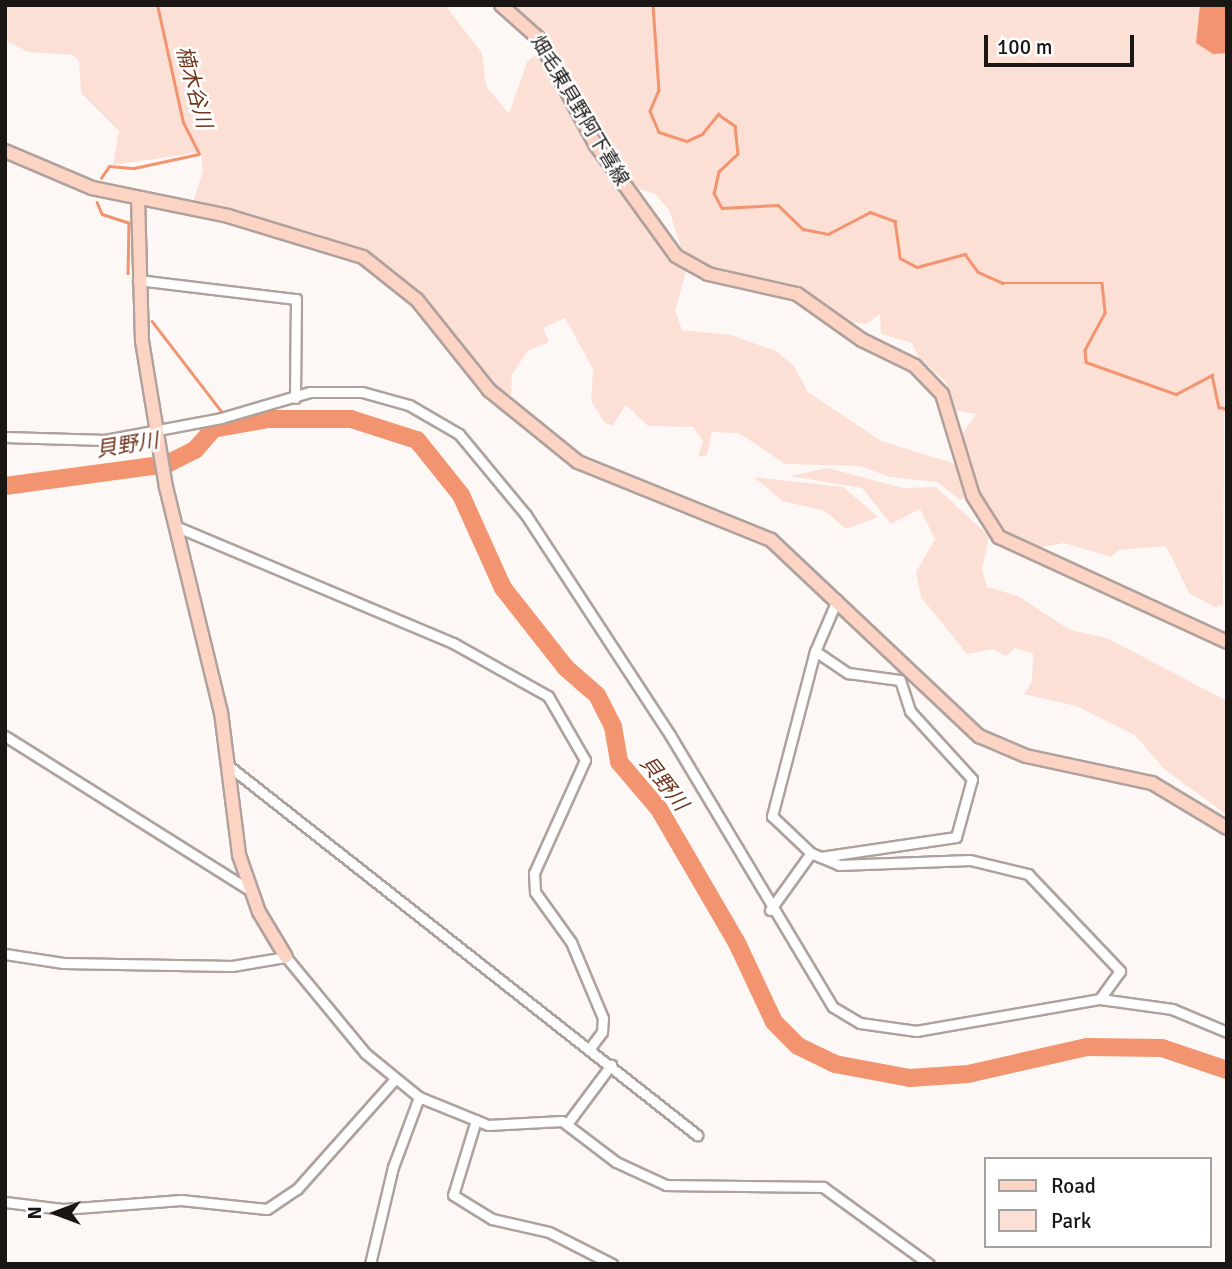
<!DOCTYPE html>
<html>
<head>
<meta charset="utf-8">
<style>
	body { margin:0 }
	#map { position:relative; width:1232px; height:1269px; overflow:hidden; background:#fdf8f6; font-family:Signika,"Noto Sans JP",sans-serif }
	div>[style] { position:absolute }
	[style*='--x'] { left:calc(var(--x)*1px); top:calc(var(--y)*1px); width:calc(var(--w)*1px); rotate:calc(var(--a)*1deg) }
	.green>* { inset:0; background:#fde0d5 }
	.water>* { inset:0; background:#f1946f }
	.stream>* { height:2.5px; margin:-1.25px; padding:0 1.25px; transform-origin:1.25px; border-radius:1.25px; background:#f1946f }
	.river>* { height:18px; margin:-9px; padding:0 9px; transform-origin:9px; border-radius:9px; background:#f1946f }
	.roads { filter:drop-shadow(2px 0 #afa29d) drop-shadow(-2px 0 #afa29d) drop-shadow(0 2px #afa29d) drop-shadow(0 -2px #afa29d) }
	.street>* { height:9px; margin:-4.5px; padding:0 4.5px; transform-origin:4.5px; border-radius:4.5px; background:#fff }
	.secondary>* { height:12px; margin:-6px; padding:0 6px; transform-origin:6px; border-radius:6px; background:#fdd4c3 }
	span { translate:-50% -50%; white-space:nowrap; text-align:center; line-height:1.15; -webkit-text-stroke:5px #fff; paint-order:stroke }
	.street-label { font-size:19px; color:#1a1614 }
	.water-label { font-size:21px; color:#6f341b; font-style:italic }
	.frame { position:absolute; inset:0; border:7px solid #1a1614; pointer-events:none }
	.legend { position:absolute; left:984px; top:1157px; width:228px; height:91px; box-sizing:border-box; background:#fff; border:2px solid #a3a2a1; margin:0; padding:9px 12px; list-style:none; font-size:21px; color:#1a1614 }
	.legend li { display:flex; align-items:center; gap:14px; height:35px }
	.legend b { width:35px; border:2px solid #a3a2a1 }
	.north { position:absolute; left:21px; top:1178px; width:70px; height:70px; -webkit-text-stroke:5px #fff; paint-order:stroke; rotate:270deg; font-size:19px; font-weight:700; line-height:28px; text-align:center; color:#1a1614 }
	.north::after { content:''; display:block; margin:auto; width:24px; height:32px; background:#1a1614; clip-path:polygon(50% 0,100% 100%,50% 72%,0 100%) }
	.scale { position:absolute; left:984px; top:35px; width:150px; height:32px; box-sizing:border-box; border:4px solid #1a1614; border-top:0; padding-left:9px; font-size:21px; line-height:24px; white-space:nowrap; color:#1a1614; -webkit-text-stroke:5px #fff; paint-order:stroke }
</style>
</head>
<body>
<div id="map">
	<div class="green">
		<i style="clip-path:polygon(5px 5px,445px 5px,482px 53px,486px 86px,509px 114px,527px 62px,538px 52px,630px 207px,673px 262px,687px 269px,675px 310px,682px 330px,731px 335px,776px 351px,794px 366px,808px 392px,881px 441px,956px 464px,967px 497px,960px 500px,937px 482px,890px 477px,860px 466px,785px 464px,739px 433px,712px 432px,707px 455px,698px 457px,703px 441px,693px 427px,648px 426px,626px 405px,612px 426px,604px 422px,591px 401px,593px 369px,565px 318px,543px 328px,549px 342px,528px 351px,512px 374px,511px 395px,504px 394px,396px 271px,317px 233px,193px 202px,203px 171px,201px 152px,113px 165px,119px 131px,81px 93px,79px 61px,73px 55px,28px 52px,5px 40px)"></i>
		<i style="clip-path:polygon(512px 5px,1227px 5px,1223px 605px,1214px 607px,1189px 593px,1166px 546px,1119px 550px,1111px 557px,1064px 543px,1037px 548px,1000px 532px,980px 504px,961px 436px,976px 414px,953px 410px,946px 382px,918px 357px,912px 343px,881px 334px,880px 314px,866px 324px,852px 322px,805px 289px,719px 271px,682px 251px,669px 210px,655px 194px,634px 187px,588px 119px,553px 47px)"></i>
		<i style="clip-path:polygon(828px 468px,903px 488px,936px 487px,989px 536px,982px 570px,987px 587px,1018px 596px,1070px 630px,1107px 638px,1227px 701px,1227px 815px,1164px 769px,1135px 735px,1076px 706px,1024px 694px,1032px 682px,1033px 654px,1015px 648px,1006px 656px,994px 649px,967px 654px,921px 597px,916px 572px,935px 539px,920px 509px,891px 524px,862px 488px,790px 476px)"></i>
		<i style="clip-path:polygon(754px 477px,843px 487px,878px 517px,846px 529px,825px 511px,782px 501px)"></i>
	</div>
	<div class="water">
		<i style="clip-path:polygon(1200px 5px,1227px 5px,1227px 53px,1213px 54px,1196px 43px)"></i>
	</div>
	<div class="stream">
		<i style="--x:653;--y:5;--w:85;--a:86"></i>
		<i style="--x:659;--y:90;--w:23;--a:113"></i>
		<i style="--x:650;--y:111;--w:23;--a:67"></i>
		<i style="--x:659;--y:132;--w:29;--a:18"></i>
		<i style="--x:687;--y:141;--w:17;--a:-25"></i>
		<i style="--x:702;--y:134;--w:26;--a:-51"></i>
		<i style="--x:718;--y:114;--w:21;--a:35"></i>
		<i style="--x:735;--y:126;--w:28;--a:84"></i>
		<i style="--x:738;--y:154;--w:26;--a:137"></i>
		<i style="--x:719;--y:172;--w:22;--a:103"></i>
		<i style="--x:714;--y:193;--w:17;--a:62"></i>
		<i style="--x:722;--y:208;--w:56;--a:-3.1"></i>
		<i style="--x:778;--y:205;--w:35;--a:44"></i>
		<i style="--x:803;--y:229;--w:25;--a:11"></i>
		<i style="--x:828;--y:234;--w:47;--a:-27.6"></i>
		<i style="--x:870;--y:212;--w:27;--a:20"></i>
		<i style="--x:895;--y:221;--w:37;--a:82"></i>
		<i style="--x:900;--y:258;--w:19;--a:28"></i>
		<i style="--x:917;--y:267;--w:50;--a:-15.2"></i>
		<i style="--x:965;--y:254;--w:22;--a:54"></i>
		<i style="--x:978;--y:272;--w:27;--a:24"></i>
		<i style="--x:1003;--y:283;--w:99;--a:0"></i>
		<i style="--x:1102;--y:283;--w:30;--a:84"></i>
		<i style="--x:1105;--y:313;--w:42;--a:118.4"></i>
		<i style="--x:1085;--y:350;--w:12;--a:85"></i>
		<i style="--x:1086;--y:362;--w:96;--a:19.6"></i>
		<i style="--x:1176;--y:394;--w:41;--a:-27.8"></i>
		<i style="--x:1212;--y:375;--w:33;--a:78"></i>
		<i style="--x:1219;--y:407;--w:8;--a:14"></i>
		<i style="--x:101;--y:178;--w:14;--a:-56"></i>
		<i style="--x:109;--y:166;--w:25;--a:5"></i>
		<i style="--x:134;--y:168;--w:66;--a:-12.2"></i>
		<i style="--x:199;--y:154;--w:35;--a:-117"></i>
		<i style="--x:183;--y:123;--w:121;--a:-102.4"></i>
		<i style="--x:97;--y:202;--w:13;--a:67"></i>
		<i style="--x:102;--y:214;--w:28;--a:18"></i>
		<i style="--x:129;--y:223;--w:50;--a:91.1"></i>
		<i style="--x:152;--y:321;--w:131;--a:52.4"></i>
	</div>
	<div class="river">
		<i style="--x:5;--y:486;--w:163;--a:-7.7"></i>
		<i style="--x:167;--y:464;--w:31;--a:-27"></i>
		<i style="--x:195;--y:450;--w:28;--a:-49"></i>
		<i style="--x:213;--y:429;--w:56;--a:-10.3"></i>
		<i style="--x:268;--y:419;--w:83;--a:0"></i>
		<i style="--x:351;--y:419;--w:69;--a:17.7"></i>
		<i style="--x:417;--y:440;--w:70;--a:51.3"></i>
		<i style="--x:461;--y:495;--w:102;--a:65.7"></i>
		<i style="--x:503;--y:588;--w:102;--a:51.8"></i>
		<i style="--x:566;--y:668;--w:41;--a:41.1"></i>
		<i style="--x:597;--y:695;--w:36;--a:63"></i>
		<i style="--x:613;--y:727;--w:36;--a:80"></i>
		<i style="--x:619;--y:762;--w:62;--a:49.6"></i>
		<i style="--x:659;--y:809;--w:155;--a:59.8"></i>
		<i style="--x:737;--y:943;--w:87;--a:64.9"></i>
		<i style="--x:774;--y:1022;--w:34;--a:45"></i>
		<i style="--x:798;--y:1046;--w:41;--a:25.9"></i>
		<i style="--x:835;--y:1064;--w:76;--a:10.6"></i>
		<i style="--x:910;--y:1078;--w:58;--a:-3.9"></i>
		<i style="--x:968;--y:1074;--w:122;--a:-12.8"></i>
		<i style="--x:1087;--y:1047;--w:75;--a:0.8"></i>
		<i style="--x:1162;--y:1048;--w:69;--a:18.7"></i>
	</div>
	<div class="roads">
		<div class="street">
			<i style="--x:138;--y:280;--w:159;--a:6.9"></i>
			<i style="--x:296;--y:299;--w:99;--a:90.6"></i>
			<i style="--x:5;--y:437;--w:100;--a:1.7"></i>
			<i style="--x:105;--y:440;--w:118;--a:-10.7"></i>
			<i style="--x:221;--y:418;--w:93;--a:-16.3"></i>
			<i style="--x:310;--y:392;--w:52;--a:0"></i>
			<i style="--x:362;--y:392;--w:49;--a:15.5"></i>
			<i style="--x:409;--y:405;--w:58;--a:30.1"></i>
			<i style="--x:459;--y:434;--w:105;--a:50.4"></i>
			<i style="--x:526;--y:515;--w:263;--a:56.8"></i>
			<i style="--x:670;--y:735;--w:317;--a:59.1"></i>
			<i style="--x:833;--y:1007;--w:31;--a:31"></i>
			<i style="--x:860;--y:1023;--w:57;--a:8.1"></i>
			<i style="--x:916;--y:1031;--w:187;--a:-9.9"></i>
			<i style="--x:1100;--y:999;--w:73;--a:7.9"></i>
			<i style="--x:1172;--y:1009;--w:60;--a:22.7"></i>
			<i style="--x:175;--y:526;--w:302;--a:22.8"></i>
			<i style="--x:453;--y:643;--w:109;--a:29.2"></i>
			<i style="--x:548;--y:696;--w:74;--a:60"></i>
			<i style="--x:585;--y:760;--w:124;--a:114.3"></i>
			<i style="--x:534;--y:873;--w:19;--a:87"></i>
			<i style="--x:535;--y:892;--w:62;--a:54.2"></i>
			<i style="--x:571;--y:942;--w:82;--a:67.2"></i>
			<i style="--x:603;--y:1018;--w:14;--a:94"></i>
			<i style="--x:602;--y:1032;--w:21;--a:127"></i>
			<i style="--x:837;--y:600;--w:56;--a:113.3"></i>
			<i style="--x:815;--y:651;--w:171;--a:104.6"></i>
			<i style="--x:772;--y:816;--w:54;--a:43.5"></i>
			<i style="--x:811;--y:853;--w:30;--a:23"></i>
			<i style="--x:839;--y:865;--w:131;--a:-2.2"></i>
			<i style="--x:970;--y:860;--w:60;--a:13.6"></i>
			<i style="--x:1028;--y:874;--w:134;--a:46.5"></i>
			<i style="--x:1120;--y:971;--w:34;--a:126"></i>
			<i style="--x:815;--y:651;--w:40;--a:34"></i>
			<i style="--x:848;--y:673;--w:52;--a:7.7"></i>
			<i style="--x:900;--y:680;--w:33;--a:72"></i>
			<i style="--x:910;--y:711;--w:92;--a:47.6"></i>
			<i style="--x:972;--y:779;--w:60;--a:105.4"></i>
			<i style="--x:956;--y:837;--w:137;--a:171.6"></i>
			<i style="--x:5;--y:736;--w:289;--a:32.2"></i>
			<i style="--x:230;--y:767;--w:595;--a:38.24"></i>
			<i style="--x:770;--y:910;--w:70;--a:-54.3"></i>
			<i style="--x:5;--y:954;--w:59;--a:8.8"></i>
			<i style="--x:63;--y:963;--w:169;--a:1"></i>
			<i style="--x:232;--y:966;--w:55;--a:-9.5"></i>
			<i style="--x:286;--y:957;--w:124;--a:50.5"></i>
			<i style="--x:365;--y:1053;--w:70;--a:39.2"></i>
			<i style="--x:419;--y:1097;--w:74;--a:22.1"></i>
			<i style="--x:488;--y:1125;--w:74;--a:-3.1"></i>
			<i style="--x:562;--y:1121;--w:68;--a:37.2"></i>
			<i style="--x:616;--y:1162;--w:55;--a:24.7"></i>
			<i style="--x:666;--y:1185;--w:157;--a:0.7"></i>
			<i style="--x:823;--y:1187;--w:131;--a:36"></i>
			<i style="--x:476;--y:1120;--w:78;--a:107"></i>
			<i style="--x:453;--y:1195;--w:46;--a:31.6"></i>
			<i style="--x:492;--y:1219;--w:58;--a:12.8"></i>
			<i style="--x:549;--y:1232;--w:71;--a:26.9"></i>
			<i style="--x:567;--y:1124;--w:74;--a:-53.3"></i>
			<i style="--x:5;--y:1202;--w:58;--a:6.9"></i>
			<i style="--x:63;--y:1209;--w:118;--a:-4.4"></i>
			<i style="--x:181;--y:1200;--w:86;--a:6"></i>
			<i style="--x:267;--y:1209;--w:36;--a:-34"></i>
			<i style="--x:297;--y:1189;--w:147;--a:-48.3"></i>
			<i style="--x:370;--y:1264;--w:100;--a:-76.7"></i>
			<i style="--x:393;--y:1167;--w:75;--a:-69.6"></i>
		</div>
		<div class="secondary">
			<i style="--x:501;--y:5;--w:50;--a:41.7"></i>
			<i style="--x:538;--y:38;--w:120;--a:61.7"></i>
			<i style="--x:595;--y:144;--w:138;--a:54.1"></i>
			<i style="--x:676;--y:256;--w:37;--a:29"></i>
			<i style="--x:708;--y:274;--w:91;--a:12.7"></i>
			<i style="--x:797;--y:294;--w:80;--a:35.3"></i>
			<i style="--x:862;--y:340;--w:59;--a:26.1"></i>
			<i style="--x:915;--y:366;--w:39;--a:46"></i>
			<i style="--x:942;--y:394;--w:107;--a:73.1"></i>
			<i style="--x:973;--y:496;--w:49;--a:57.6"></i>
			<i style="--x:999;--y:537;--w:251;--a:24.7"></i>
			<i style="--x:5;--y:151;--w:95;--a:23"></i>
			<i style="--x:92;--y:188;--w:139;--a:11.6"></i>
			<i style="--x:228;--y:216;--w:141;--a:16.9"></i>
			<i style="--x:363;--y:257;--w:69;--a:38.5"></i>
			<i style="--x:417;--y:300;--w:115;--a:51.3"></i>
			<i style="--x:489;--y:390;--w:114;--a:39"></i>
			<i style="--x:578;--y:462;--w:208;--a:22"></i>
			<i style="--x:771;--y:540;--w:286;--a:43.3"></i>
			<i style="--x:979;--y:736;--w:51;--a:23.1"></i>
			<i style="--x:1026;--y:756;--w:129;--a:12.1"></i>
			<i style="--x:1152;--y:783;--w:87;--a:31"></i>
			<i style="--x:138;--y:198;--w:143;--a:88.4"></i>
			<i style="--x:142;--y:341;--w:148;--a:80.7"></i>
			<i style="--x:166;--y:487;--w:232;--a:76.3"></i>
			<i style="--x:221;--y:712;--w:144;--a:82.8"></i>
			<i style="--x:239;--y:855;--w:60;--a:70.7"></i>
			<i style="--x:259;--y:912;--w:52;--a:59"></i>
		</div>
	</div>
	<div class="street-label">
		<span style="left:579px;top:111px;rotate:59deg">畑毛東貝野阿下喜線</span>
	</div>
	<div class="water-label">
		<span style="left:194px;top:87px;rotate:75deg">楠木谷川</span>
		<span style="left:127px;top:445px;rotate:-9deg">貝野川</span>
		<span style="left:664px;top:783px;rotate:52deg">貝野川</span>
	</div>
	<div class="frame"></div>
	<ul class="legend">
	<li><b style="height:9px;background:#fdd4c3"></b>Road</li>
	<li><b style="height:19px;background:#fde0d5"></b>Park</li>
	</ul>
	<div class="north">N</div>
	<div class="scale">100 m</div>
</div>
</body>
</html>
